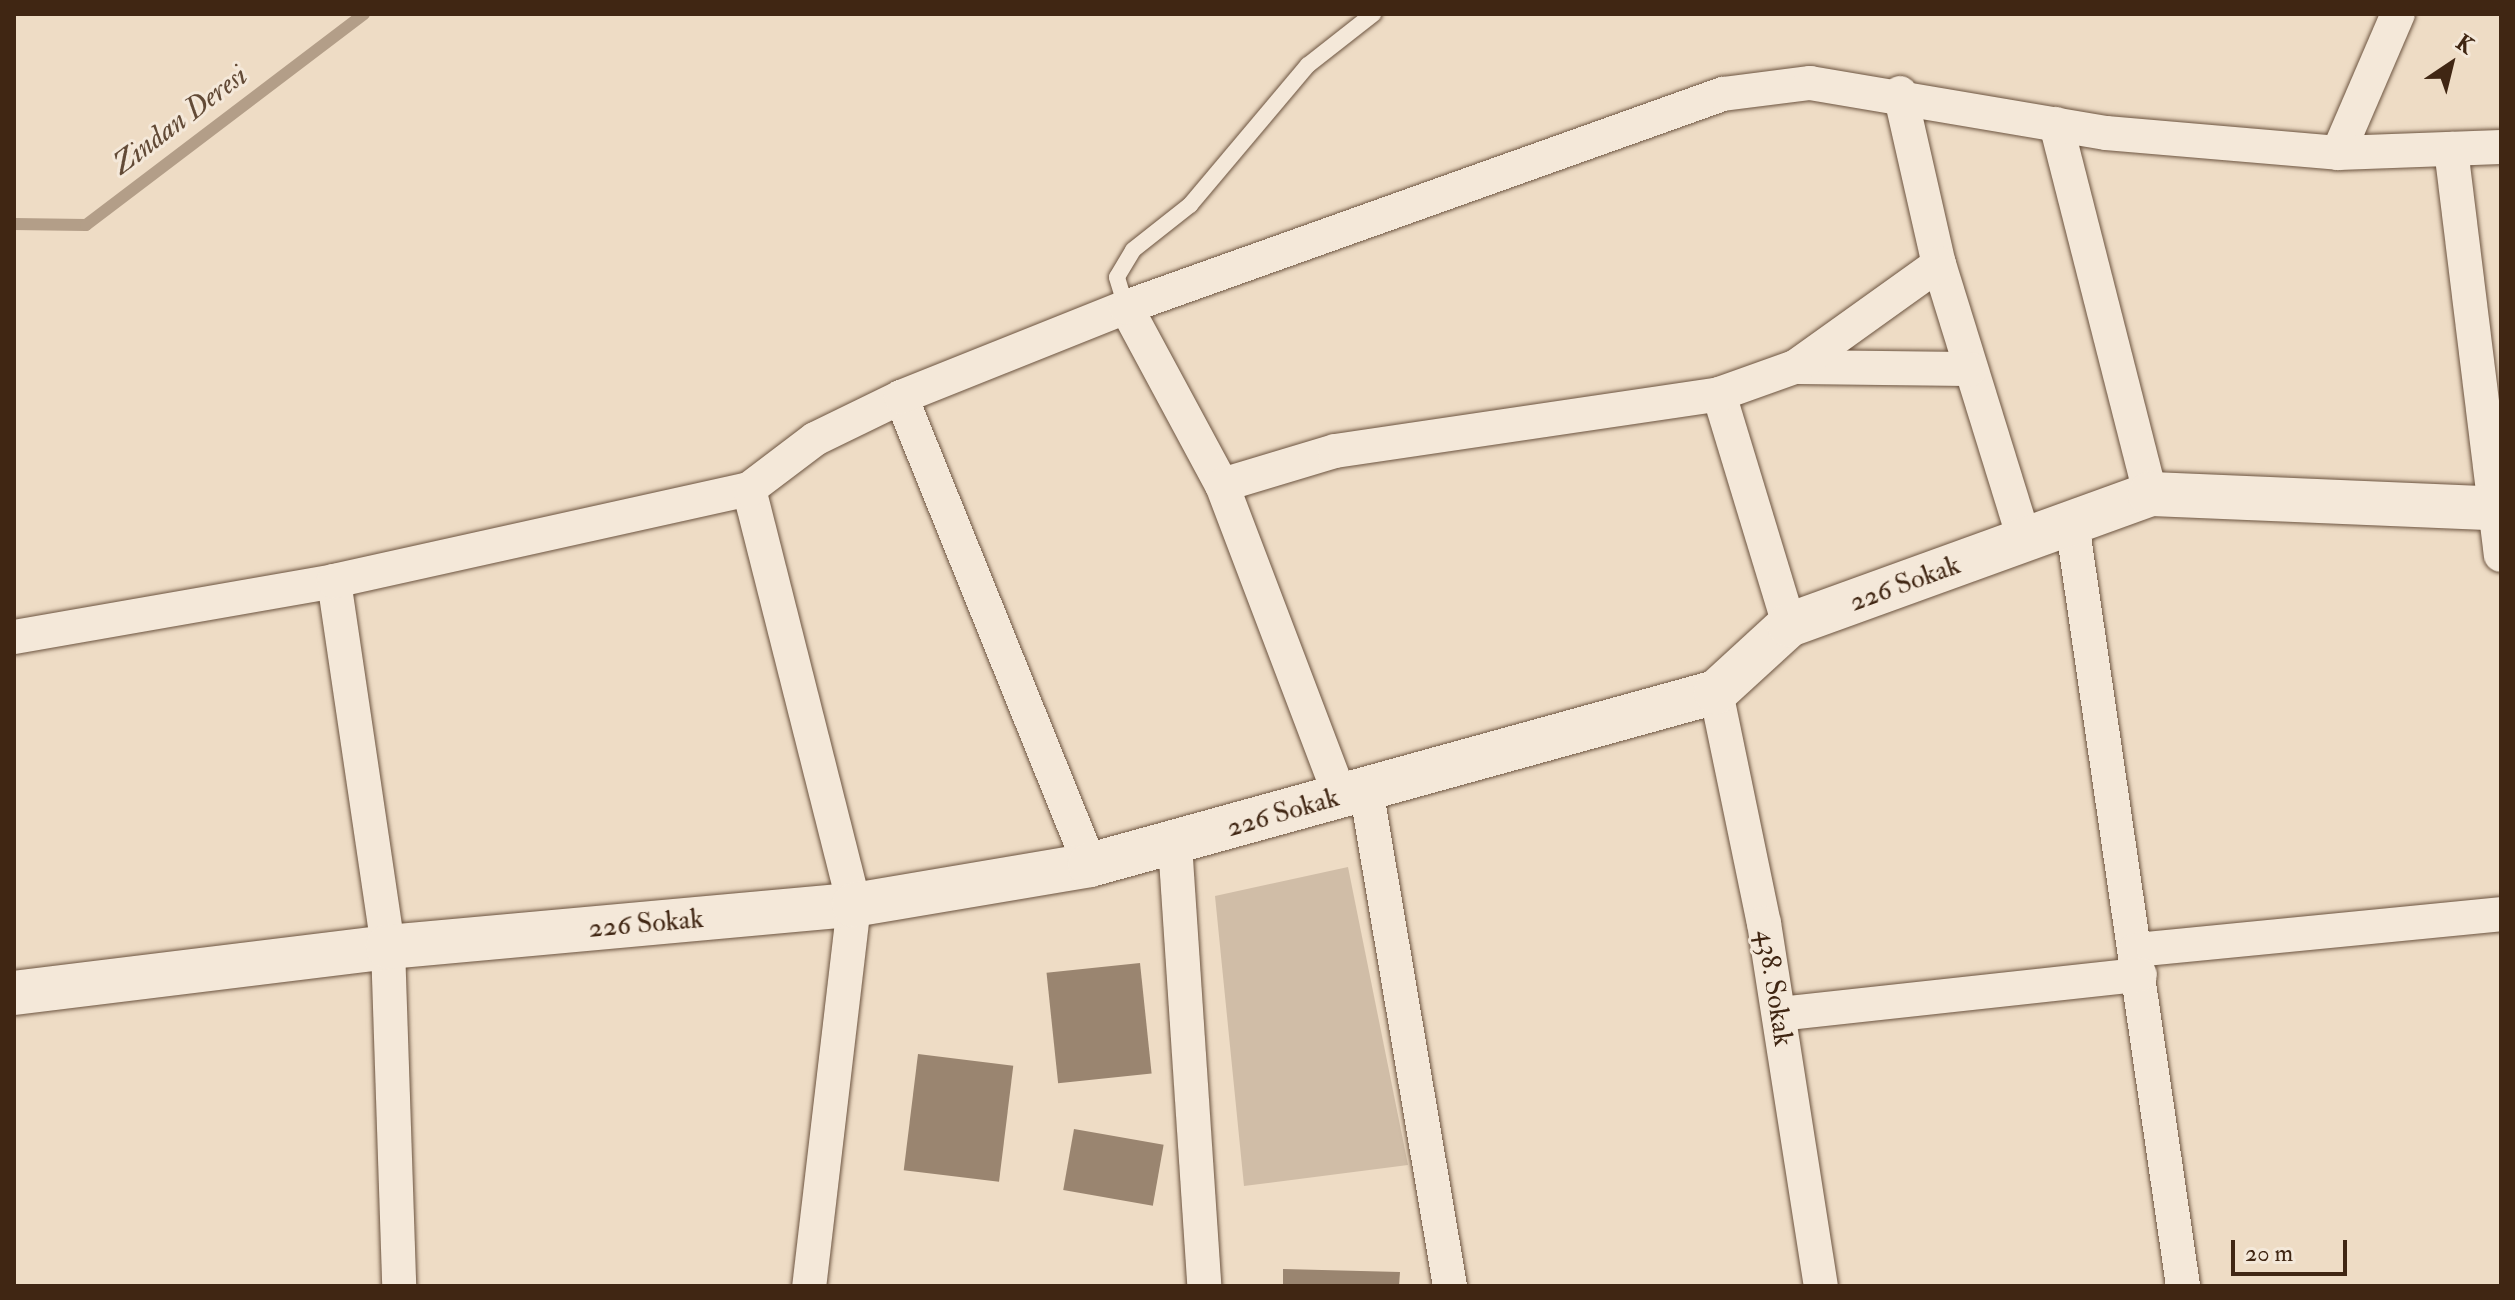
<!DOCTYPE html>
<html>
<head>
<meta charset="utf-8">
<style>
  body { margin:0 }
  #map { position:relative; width:2515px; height:1300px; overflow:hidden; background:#eedcc5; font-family:"IM FELL Double Pica",serif }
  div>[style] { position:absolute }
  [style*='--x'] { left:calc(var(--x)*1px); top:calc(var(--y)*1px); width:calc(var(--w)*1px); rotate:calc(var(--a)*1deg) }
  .green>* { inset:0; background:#d0bda7 }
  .stream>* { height:12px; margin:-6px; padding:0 6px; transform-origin:6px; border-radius:6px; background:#b39e88 }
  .building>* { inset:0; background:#9a8570; transform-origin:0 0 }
  .roads { filter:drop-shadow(0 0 2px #6c5440) drop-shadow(0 0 2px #6c5440) }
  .lane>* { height:16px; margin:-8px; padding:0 8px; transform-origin:8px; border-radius:8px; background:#f4e8d9 }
  .street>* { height:34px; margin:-17px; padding:0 17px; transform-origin:17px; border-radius:17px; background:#f4e8d9 }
  .secondary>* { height:44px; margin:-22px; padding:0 22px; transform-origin:22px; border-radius:22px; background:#f4e8d9 }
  span { translate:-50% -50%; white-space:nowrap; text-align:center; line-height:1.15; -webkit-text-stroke:6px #f4e8d9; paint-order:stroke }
  .street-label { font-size:28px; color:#402613 }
  .water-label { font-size:30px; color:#624a36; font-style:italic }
  .frame { position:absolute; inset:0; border:16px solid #402613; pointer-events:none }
  .north { position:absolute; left:2411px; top:24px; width:80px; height:80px; -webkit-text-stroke:6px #f4e8d9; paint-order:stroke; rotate:35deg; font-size:22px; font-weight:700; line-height:32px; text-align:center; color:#402613 }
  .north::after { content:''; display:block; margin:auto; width:28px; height:36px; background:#402613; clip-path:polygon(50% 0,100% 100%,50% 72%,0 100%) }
  .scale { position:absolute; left:2231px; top:1240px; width:116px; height:36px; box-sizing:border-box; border:4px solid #402613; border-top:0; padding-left:10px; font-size:24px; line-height:28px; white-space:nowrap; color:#402613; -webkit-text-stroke:6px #f4e8d9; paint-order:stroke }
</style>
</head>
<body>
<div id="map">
  <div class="green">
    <i style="clip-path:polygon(1348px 867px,1408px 1165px,1244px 1186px,1215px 896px)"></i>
  </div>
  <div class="stream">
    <i style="--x:14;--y:224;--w:72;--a:0.8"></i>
    <i style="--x:86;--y:225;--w:349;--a:-37.2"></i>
  </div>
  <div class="building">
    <i style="left:1140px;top:963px;width:111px;height:94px;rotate:84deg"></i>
    <i style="left:918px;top:1054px;width:96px;height:117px;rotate:7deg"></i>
    <i style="left:1074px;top:1129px;width:91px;height:62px;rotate:10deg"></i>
    <i style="clip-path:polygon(1283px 1269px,1400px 1272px,1399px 1286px,1283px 1286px)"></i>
  </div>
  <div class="roads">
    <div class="lane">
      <i style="--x:1126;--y:307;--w:31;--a:-107"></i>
      <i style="--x:1117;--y:277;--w:31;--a:-59"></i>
      <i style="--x:1133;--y:250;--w:73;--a:-38.3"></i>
      <i style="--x:1190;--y:205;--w:183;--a:-49.9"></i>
      <i style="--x:1308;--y:65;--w:83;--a:-38.1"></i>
    </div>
    <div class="street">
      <i style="--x:1900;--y:93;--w:175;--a:77.2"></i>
      <i style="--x:1939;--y:264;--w:290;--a:72.8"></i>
      <i style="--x:2056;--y:124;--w:382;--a:75.7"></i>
      <i style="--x:2451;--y:149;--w:409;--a:83"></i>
      <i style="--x:2338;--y:153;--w:151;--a:-66.7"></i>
      <i style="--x:1126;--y:307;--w:202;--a:61.7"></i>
      <i style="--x:1222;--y:485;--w:333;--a:69.2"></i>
      <i style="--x:1795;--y:367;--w:175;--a:0.7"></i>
      <i style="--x:1719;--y:394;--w:241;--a:73.1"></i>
      <i style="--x:901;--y:397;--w:505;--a:68.01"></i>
      <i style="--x:1222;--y:485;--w:118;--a:-16.7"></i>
      <i style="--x:1335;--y:451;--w:388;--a:-8.4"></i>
      <i style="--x:1719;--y:394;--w:81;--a:-19.6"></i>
      <i style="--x:1795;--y:367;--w:177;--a:-35.6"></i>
      <i style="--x:749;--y:489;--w:429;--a:75.8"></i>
      <i style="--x:854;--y:905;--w:384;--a:96.7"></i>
      <i style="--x:2072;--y:523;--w:771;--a:81.72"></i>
      <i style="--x:334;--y:581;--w:370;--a:81.6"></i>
      <i style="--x:388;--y:947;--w:339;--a:88.1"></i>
      <i style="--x:14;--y:637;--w:325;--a:-9.9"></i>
      <i style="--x:334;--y:581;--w:425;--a:-12.5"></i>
      <i style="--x:749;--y:489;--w:83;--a:-37.1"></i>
      <i style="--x:815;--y:439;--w:96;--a:-26"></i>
      <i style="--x:901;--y:397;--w:242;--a:-21.8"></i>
      <i style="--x:1126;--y:307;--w:634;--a:-19.64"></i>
      <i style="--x:1723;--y:94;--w:88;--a:-7.2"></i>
      <i style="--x:1810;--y:83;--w:300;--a:9.6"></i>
      <i style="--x:2106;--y:133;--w:233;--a:4.9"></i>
      <i style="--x:2338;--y:153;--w:163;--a:-2.1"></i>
      <i style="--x:1716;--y:692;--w:236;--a:78.3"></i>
      <i style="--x:1764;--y:923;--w:367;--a:81.1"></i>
      <i style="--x:1366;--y:789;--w:504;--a:80.41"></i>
      <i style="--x:1175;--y:844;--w:443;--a:86.2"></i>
      <i style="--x:2136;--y:950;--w:367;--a:-5.6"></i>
      <i style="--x:1779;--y:1014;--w:363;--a:-6.2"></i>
    </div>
    <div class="secondary">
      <i style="--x:14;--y:993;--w:377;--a:-7"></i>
      <i style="--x:388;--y:947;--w:468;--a:-5.2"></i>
      <i style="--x:854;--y:905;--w:239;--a:-9.6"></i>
      <i style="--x:1090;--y:865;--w:649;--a:-15.45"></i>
      <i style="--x:1716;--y:692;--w:99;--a:-42.5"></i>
      <i style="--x:1789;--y:625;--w:384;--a:-19.9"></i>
      <i style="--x:2150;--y:494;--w:351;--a:2.4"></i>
    </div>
  </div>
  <div class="street-label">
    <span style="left:1905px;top:584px;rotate:-20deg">226 Sokak</span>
    <span style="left:1283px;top:813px;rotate:-16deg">226 Sokak</span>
    <span style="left:646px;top:924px;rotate:-5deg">226 Sokak</span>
    <span style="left:1774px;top:988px;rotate:81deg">438. Sokak</span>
  </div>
  <div class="water-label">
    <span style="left:180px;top:120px;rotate:-37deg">Zindan Deresi</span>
  </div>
  <div class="frame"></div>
  <div class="north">K</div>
  <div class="scale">20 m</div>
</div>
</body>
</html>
